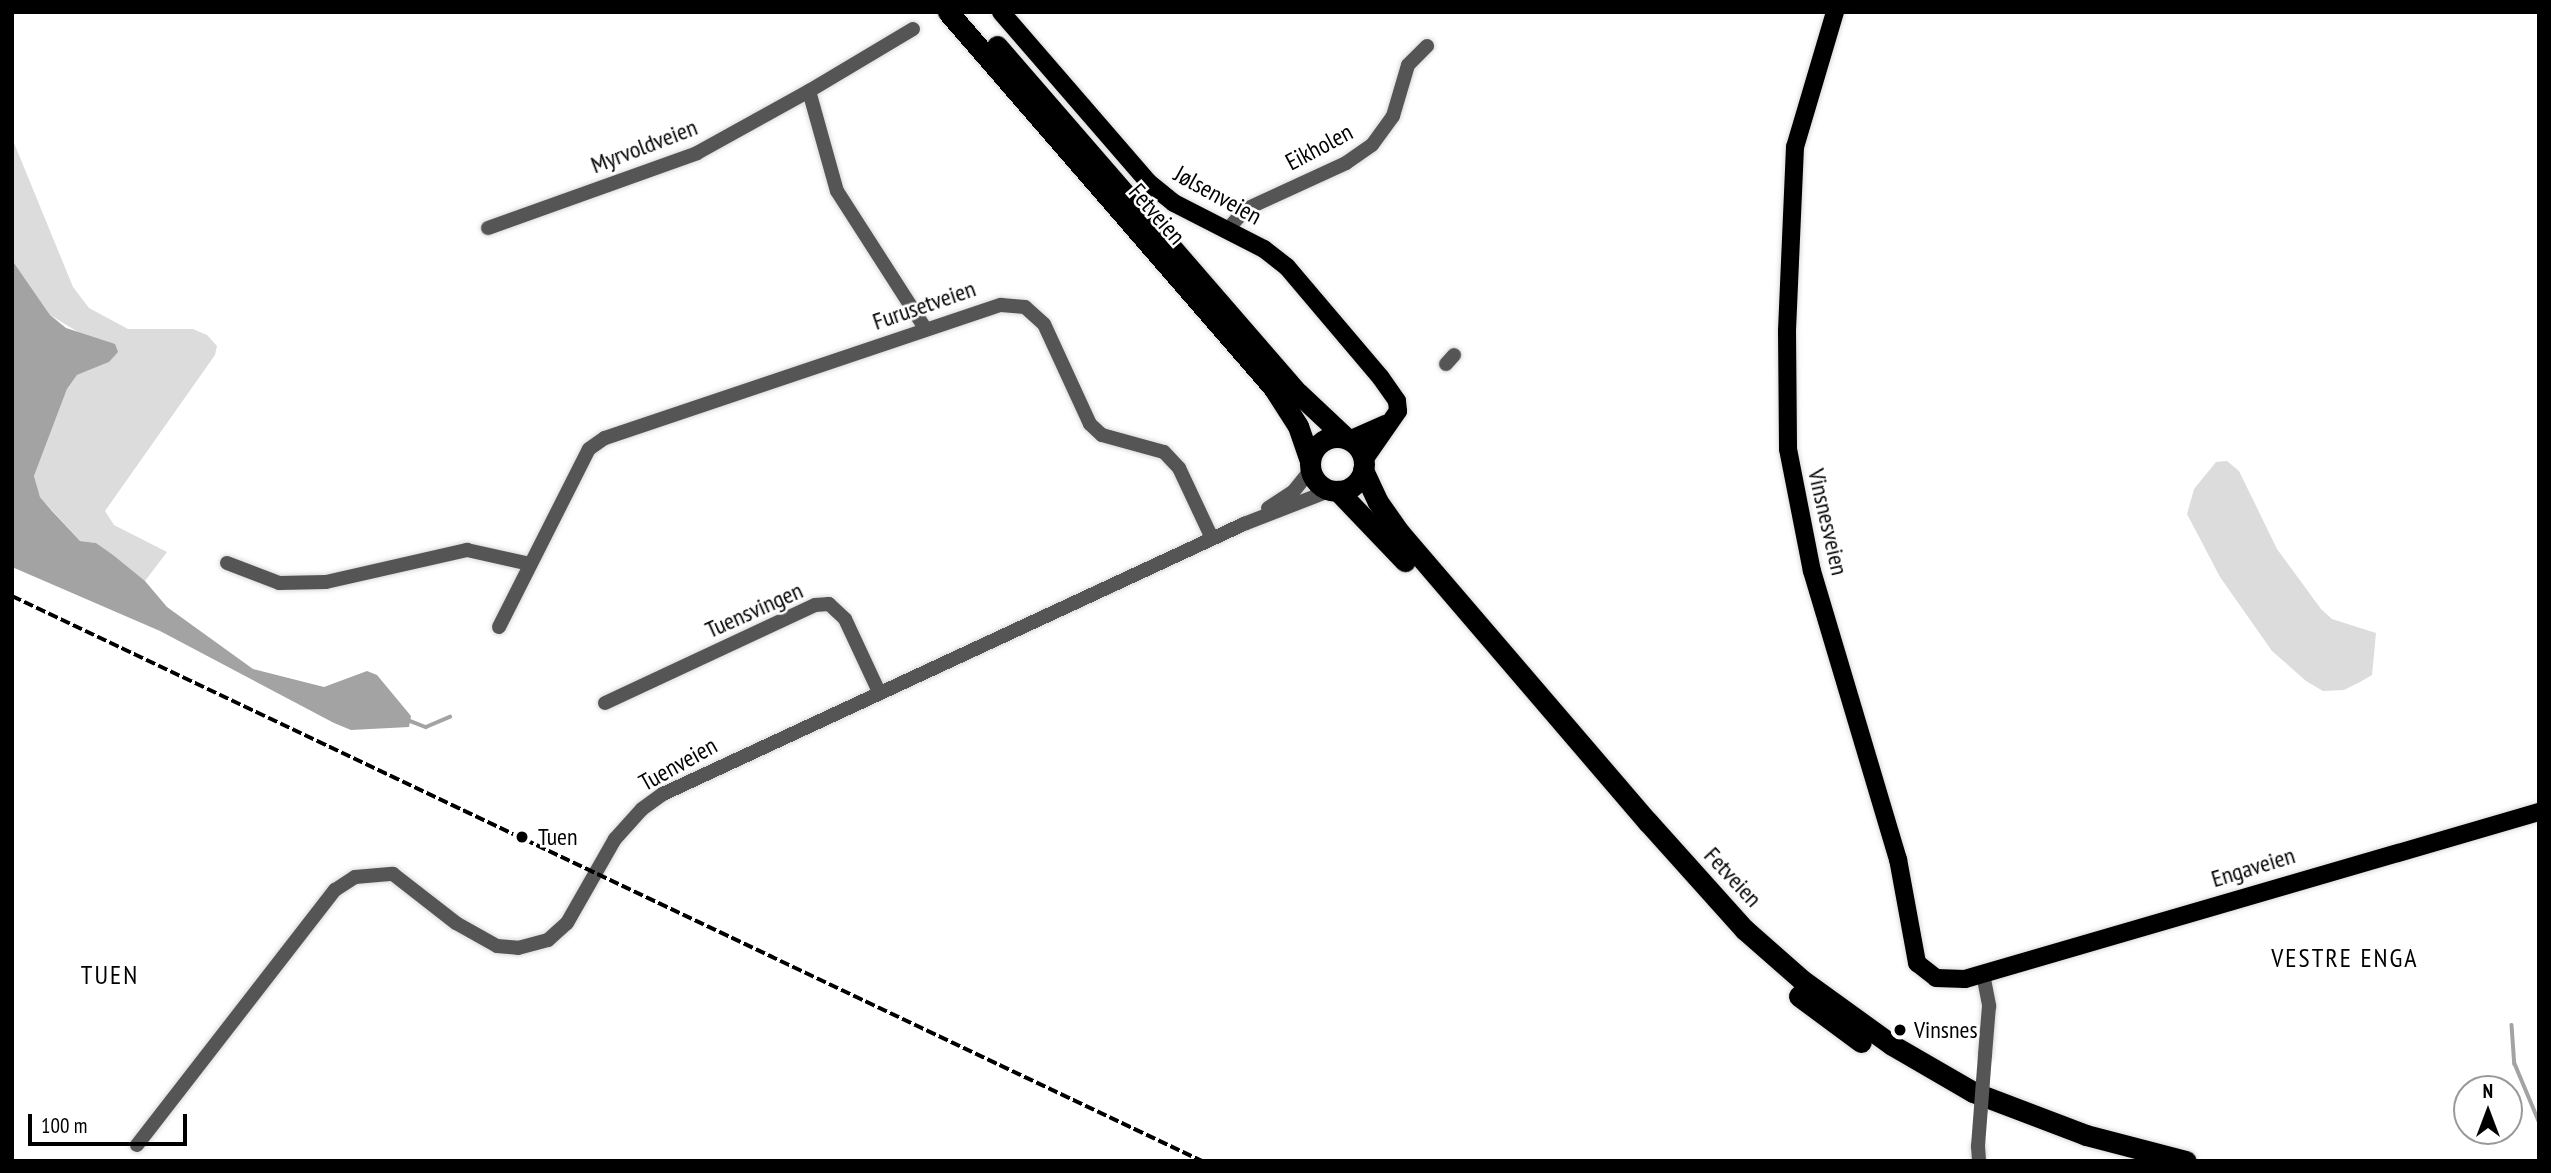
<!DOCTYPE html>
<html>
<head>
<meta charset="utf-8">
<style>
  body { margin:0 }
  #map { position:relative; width:2551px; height:1173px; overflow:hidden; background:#fff; font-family:"PT Sans Narrow",sans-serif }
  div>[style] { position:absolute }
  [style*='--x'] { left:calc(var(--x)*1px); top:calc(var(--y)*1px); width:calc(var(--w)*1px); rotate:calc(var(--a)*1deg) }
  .green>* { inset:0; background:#dcdcdc }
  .water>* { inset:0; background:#a3a3a3 }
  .stream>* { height:3.5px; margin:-1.75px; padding:0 1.75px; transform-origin:1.75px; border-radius:1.75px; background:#a3a3a3 }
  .roads { filter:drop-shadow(0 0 2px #dbdbdb) drop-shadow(0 0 2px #dbdbdb) }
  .minor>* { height:14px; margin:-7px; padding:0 7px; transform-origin:7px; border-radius:7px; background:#555 }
  .major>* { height:18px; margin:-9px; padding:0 9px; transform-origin:9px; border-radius:9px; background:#000 }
  .highway>* { height:21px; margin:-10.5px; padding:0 10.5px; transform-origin:10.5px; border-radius:10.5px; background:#000 }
  .highway>.ring { margin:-10.5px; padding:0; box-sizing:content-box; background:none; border:21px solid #000; border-radius:50% }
  .rail>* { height:3.5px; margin-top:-1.75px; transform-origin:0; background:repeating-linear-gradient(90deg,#000 0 10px,transparent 0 13.5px) }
  .minor-bridge>* { height:14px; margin:-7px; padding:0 7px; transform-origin:7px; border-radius:7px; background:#555 }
  .dots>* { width:19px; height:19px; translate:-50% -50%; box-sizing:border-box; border:4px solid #fff; border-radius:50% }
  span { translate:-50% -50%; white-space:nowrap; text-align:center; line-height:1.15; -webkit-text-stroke:5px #fff; paint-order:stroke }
  .street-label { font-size:24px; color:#000 }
  .poi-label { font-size:24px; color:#000 }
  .left { translate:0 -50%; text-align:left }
  .neighbourhood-label { font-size:26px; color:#000; letter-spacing:2px }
  .frame { position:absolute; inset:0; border:14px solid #000; pointer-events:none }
  .north { position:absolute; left:2453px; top:1075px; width:70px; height:70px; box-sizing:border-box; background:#fff; border:2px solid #999; border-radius:50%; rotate:0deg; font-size:19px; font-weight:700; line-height:28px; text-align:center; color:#000 }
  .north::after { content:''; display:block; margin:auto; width:24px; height:32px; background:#000; clip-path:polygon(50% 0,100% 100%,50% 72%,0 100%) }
  .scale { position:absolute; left:28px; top:1114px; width:159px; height:32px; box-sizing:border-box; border:4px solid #000; border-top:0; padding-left:9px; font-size:21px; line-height:24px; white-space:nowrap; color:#000; -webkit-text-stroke:5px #fff; paint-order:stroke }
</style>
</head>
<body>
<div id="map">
  <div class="green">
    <i style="clip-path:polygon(12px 138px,73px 287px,89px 308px,128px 329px,193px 329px,207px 335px,217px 346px,215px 355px,105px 511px,114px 525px,167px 552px,145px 581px,96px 543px,80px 541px,40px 497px,34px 476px,67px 389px,77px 375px,109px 362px,83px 335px,50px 315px,12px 260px)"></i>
    <i style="clip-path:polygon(2227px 461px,2239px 471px,2277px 549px,2321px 609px,2332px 619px,2376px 633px,2372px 675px,2360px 682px,2344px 690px,2323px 691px,2306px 681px,2272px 651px,2220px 577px,2187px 514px,2194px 489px,2216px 462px)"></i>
  </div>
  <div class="water">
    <i style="clip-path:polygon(12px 260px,50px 315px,66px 328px,115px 344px,118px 352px,109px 362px,77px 375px,67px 389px,34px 476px,40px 497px,52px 511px,80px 541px,96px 543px,113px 555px,145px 581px,167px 607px,253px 669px,324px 687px,367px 671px,377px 675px,411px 716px,409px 727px,351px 730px,334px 723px,160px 631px,12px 567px)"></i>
  </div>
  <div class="stream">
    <i style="--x:410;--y:721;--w:17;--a:21"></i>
    <i style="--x:426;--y:727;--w:26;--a:-23"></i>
    <i style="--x:2512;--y:1025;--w:39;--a:86"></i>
    <i style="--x:2515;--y:1064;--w:62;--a:67.2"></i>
  </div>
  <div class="roads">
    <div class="minor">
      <i style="--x:913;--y:29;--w:121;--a:149.2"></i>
      <i style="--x:809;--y:91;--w:104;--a:74.4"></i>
      <i style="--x:837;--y:191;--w:163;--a:57.3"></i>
      <i style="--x:488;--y:228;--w:222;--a:-19.7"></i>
      <i style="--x:697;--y:153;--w:128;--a:-29"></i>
      <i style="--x:1227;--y:230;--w:28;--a:-48"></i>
      <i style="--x:1246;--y:209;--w:110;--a:-24.7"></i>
      <i style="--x:1346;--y:163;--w:32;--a:-35"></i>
      <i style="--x:1372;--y:145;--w:36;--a:-54"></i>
      <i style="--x:1393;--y:116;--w:53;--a:-73.6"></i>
      <i style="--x:1408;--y:65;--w:27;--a:-45"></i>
      <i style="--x:1446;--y:364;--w:12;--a:-48"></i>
      <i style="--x:1268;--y:508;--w:30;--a:-33"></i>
      <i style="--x:1293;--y:492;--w:28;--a:-51"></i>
      <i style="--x:227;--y:563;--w:56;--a:21"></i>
      <i style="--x:279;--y:583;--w:47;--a:-1.2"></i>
      <i style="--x:326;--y:582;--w:145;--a:-12.8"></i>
      <i style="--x:467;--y:550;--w:65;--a:12.5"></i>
      <i style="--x:499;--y:627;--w:199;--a:-63.2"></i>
      <i style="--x:589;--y:449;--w:19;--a:-35"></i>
      <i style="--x:605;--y:438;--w:418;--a:-18.6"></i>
      <i style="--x:1001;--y:305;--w:24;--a:5"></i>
      <i style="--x:1025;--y:307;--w:25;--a:42"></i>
      <i style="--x:1044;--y:324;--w:110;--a:65.3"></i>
      <i style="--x:1090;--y:424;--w:16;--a:43"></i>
      <i style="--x:1102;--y:435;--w:64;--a:15.3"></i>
      <i style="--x:1164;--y:452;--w:22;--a:47"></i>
      <i style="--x:1179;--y:468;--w:77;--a:64.8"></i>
      <i style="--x:605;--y:703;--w:232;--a:-25"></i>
      <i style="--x:815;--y:605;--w:14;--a:-4"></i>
      <i style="--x:829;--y:604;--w:22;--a:43"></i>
      <i style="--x:845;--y:619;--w:81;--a:65"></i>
      <i style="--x:1983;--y:974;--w:33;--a:79"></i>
      <i style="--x:1989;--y:1006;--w:49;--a:94.7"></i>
      <i style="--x:137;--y:1145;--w:323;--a:-52.2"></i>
      <i style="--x:335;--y:890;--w:24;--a:-33"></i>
      <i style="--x:355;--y:877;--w:38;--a:-5"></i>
      <i style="--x:393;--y:874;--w:80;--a:37.9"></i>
      <i style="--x:456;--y:923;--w:47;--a:29.3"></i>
      <i style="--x:497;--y:946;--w:21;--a:5"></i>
      <i style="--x:518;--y:948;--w:31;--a:-15"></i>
      <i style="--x:548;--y:940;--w:25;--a:-42"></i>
      <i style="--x:567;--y:923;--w:97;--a:-60.3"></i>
      <i style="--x:615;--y:839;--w:40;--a:-48"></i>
      <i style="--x:642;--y:809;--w:26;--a:-36"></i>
      <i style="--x:663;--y:794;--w:641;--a:-24.93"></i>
      <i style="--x:1244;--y:524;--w:93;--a:-21.3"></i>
      <i style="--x:1978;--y:1146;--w:15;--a:86"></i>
    </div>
    <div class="major">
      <i style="--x:1001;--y:12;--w:225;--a:49.1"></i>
      <i style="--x:1148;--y:182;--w:33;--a:39"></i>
      <i style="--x:1174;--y:203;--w:101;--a:27.1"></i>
      <i style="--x:1264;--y:249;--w:29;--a:38"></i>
      <i style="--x:1287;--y:267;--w:145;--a:49.7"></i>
      <i style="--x:1381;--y:378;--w:28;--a:55"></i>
      <i style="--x:1397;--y:401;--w:10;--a:84"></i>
      <i style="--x:1398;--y:411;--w:60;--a:124.8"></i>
      <i style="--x:1835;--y:12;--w:141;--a:106.5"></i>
      <i style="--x:1795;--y:147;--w:184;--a:92.5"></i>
      <i style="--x:1787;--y:331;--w:118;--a:89.5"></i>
      <i style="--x:1788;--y:449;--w:124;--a:78.9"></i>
      <i style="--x:1812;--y:571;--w:301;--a:73.4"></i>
      <i style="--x:1898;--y:859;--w:106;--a:79.6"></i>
      <i style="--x:1917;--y:963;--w:24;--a:38"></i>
      <i style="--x:1936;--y:978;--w:29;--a:2"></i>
      <i style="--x:1965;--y:979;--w:598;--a:-16.22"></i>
      <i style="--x:1349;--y:440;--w:39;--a:-24"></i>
    </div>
    <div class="highway">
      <i style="--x:948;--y:12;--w:496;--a:49.1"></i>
      <i style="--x:1273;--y:387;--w:46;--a:57.3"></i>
      <i style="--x:1298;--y:426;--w:36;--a:71"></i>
      <i style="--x:997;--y:46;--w:459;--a:49.1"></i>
      <i style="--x:1298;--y:393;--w:66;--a:43.2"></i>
      <i class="ring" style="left:1310px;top:437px;width:33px;height:33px"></i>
      <i style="--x:1363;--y:470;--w:35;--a:65"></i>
      <i style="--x:1378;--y:502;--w:38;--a:55"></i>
      <i style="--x:1400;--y:533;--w:381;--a:49.4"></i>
      <i style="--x:1648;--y:822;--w:144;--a:48.1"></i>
      <i style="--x:1744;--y:929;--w:77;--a:41.3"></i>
      <i style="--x:1802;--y:980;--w:111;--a:35.8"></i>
      <i style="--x:1892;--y:1045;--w:94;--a:30.1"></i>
      <i style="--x:1973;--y:1092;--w:121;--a:20.8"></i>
      <i style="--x:2086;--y:1135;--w:103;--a:14.6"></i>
      <i style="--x:1338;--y:491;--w:97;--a:46.3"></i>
      <i style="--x:1799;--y:996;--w:77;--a:36.6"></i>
    </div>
  </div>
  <div class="rail">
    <i style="--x:12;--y:596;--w:1317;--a:25.4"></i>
  </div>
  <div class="minor-bridge">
    <i style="--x:1978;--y:1146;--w:91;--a:-85.6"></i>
  </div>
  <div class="dots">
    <i style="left:522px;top:837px;background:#000"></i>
    <i style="left:1900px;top:1030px;background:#000"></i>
  </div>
  <div class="street-label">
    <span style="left:644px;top:146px;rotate:-21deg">Myrvoldveien</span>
    <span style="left:1319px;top:147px;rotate:-28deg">Eikholen</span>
    <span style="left:1218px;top:195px;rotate:29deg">Jølsenveien</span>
    <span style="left:1157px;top:214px;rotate:49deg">Fetveien</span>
    <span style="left:924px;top:305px;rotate:-19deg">Furusetveien</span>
    <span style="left:1828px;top:522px;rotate:77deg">Vinsnesveien</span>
    <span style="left:754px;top:610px;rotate:-24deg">Tuensvingen</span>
    <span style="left:678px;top:764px;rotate:-29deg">Tuenveien</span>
    <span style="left:2253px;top:867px;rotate:-17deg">Engaveien</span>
    <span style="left:1733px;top:877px;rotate:47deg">Fetveien</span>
  </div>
  <div class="poi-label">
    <span class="left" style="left:538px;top:837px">Tuen</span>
    <span class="left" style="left:1914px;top:1030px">Vinsnes</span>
  </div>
  <div class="neighbourhood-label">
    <span style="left:2345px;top:958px">VESTRE ENGA</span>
    <span style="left:110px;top:975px">TUEN</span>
  </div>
  <div class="frame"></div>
  <div class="north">N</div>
  <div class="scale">100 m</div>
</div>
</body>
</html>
